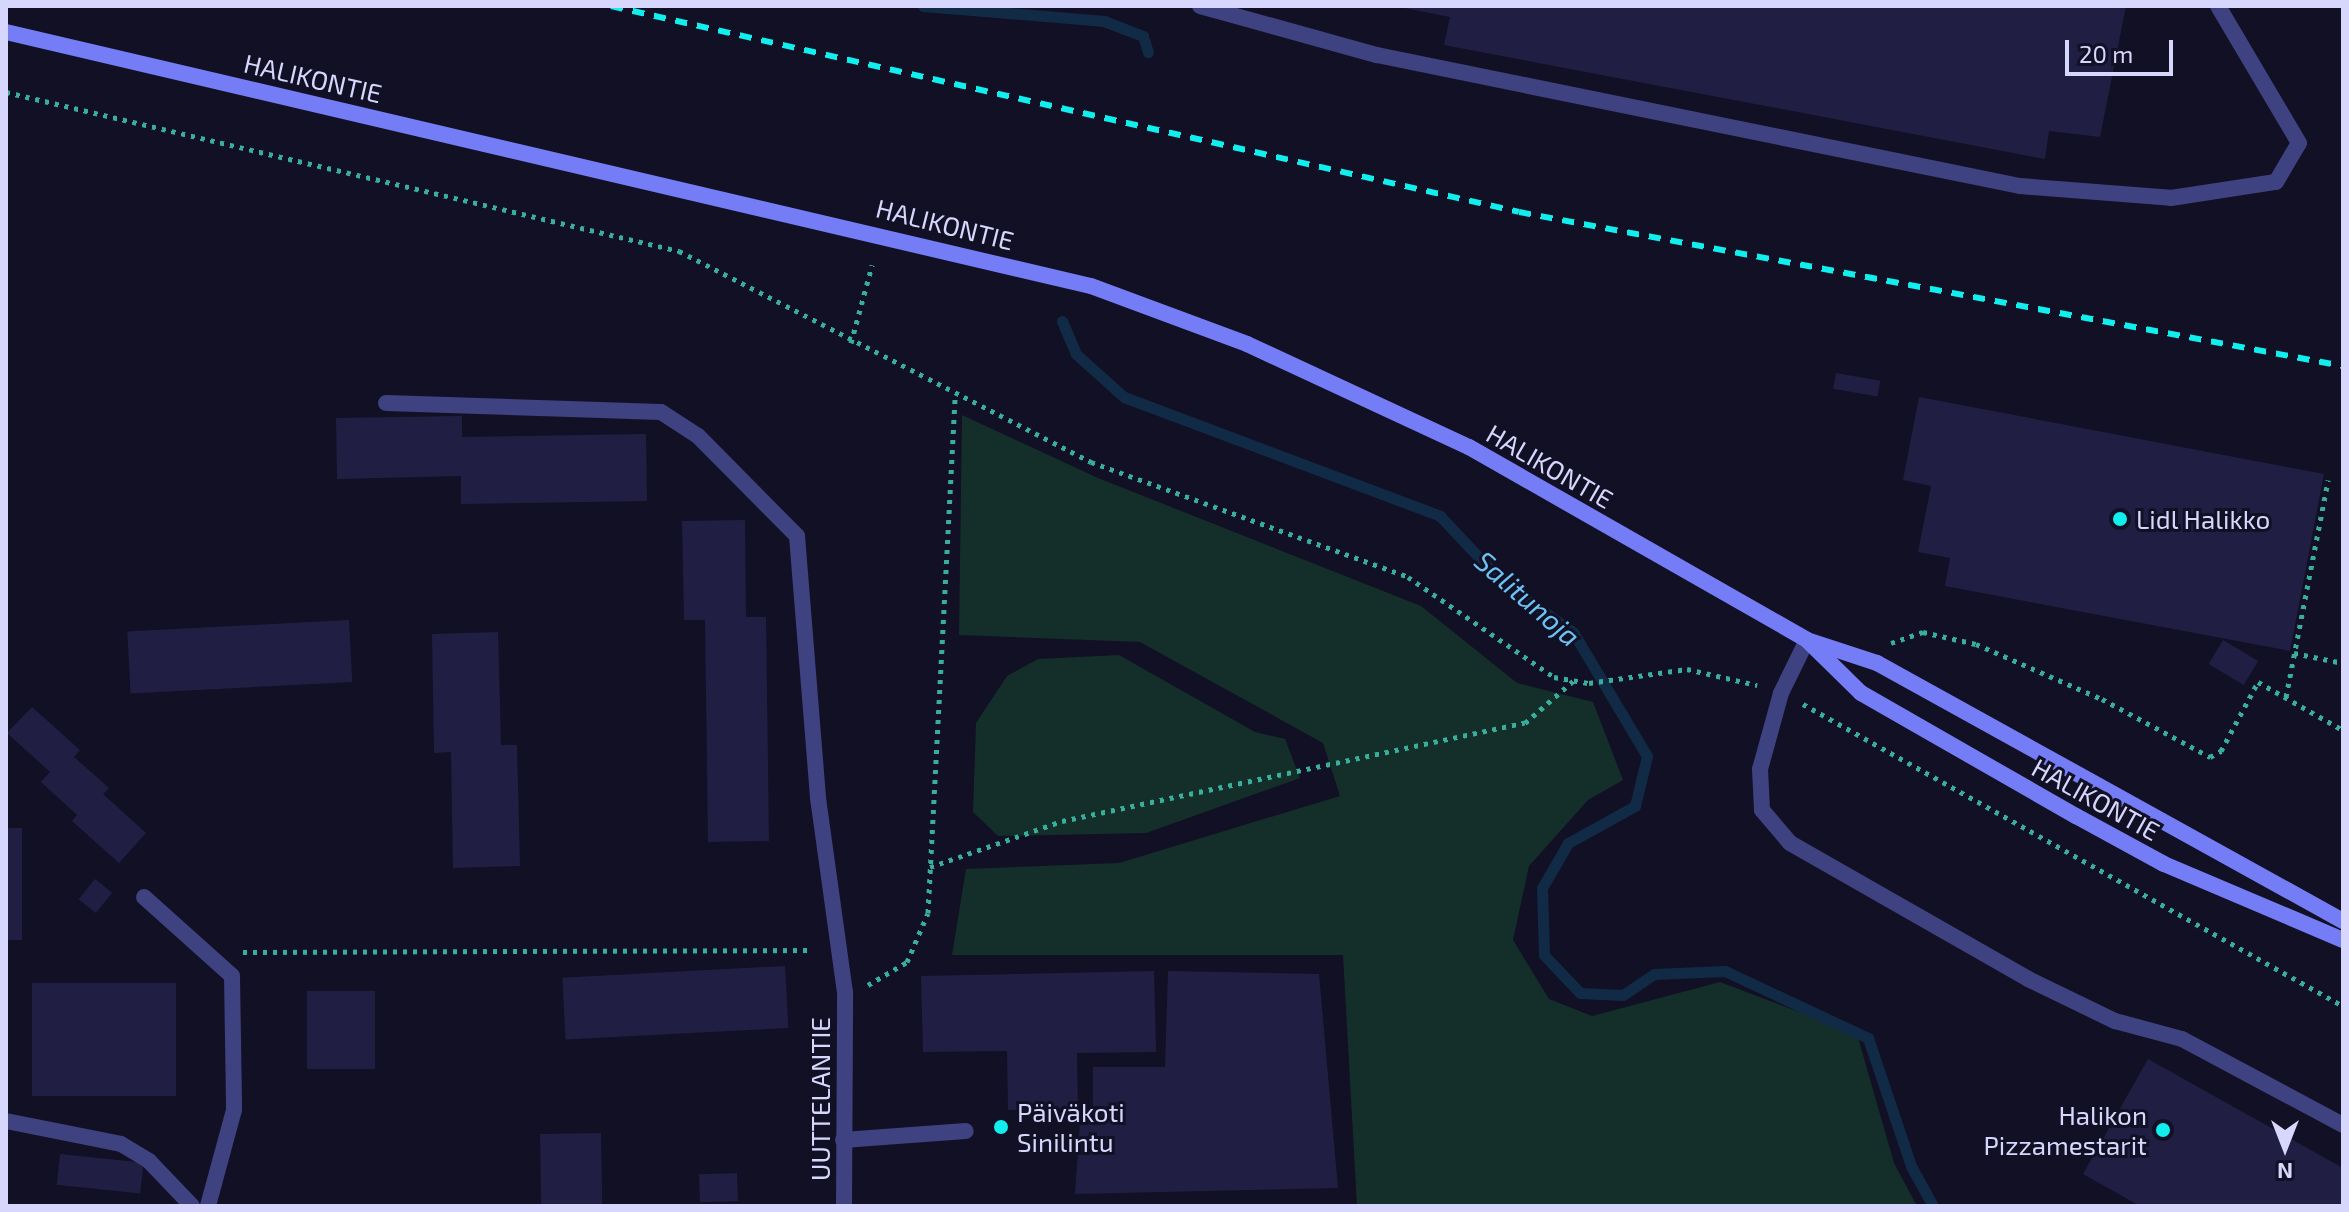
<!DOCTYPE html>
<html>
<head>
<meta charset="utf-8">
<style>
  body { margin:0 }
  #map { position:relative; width:2349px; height:1212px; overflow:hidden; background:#121024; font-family:"Exo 2",sans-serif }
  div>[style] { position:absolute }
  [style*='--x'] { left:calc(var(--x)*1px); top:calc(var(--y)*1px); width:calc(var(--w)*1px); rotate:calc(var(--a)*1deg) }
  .green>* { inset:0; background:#142e2a }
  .stream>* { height:11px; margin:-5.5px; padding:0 5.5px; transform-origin:5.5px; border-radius:5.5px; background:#112b47 }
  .building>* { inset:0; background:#211e44; transform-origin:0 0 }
  .path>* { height:5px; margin-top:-2.5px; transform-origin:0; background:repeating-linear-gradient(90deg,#37af9c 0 4px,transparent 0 10px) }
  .service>* { height:16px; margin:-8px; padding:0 8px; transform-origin:8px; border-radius:8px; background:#3e4280 }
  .minor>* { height:16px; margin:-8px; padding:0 8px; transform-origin:8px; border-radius:8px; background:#3e4280 }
  .secondary>* { height:16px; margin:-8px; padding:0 8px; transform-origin:8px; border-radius:8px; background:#747df6 }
  .rail>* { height:6px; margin-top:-3px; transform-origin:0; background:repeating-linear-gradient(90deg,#10eeee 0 12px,transparent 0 22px) }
  .dots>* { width:22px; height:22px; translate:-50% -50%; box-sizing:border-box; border:4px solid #121024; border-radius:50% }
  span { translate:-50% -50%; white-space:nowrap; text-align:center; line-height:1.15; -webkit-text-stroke:6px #121024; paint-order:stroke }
  .street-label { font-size:26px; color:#d7d6fc }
  .poi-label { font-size:26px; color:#d7d6fc }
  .left { translate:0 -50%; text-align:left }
  .right { translate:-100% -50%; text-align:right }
  .water-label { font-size:28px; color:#6bc3f5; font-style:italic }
  .frame { position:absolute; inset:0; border:8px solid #d7d6fc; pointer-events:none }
  .north { position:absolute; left:2245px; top:1108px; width:80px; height:80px; -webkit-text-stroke:6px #121024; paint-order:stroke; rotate:180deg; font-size:22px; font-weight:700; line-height:32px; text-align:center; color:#d7d6fc }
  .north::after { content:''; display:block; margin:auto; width:28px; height:36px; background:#d7d6fc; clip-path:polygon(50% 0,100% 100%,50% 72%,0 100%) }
  .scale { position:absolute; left:2065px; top:40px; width:108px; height:36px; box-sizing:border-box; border:4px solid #d7d6fc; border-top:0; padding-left:10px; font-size:24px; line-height:28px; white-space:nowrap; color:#d7d6fc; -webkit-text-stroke:6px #121024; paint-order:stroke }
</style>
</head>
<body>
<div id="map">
  <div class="green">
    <i style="clip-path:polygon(962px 415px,1098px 478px,1421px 606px,1517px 683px,1593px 702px,1623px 780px,1588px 800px,1529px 866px,1513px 940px,1549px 999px,1592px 1016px,1720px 982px,1857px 1034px,1894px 1163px,1917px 1206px,1357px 1206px,1343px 955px,952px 955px,966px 869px,1119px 863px,1340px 796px,1323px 743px,1140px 642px,959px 635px)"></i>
    <i style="clip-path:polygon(1119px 655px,1255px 732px,1285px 739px,1300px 778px,1146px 833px,998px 836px,973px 812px,976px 723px,1007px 676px,1038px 659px)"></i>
  </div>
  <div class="stream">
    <i style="--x:923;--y:6;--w:182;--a:4.7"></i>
    <i style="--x:1104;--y:21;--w:42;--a:21"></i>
    <i style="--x:1143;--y:36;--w:17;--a:73"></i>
    <i style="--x:1062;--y:321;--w:36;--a:67"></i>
    <i style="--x:1076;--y:354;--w:64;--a:41.9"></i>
    <i style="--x:1124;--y:397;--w:338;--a:20.6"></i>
    <i style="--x:1440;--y:516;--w:91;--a:46.8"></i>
    <i style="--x:1502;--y:582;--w:87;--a:35.2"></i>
    <i style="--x:1573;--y:632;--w:144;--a:59.2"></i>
    <i style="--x:1647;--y:756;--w:51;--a:103.5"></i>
    <i style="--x:1635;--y:806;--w:77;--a:151.1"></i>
    <i style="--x:1568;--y:843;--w:52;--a:120"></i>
    <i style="--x:1542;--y:888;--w:67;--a:88.3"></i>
    <i style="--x:1544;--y:955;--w:52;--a:46.5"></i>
    <i style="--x:1580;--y:993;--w:43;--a:2.7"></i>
    <i style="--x:1623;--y:995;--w:37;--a:-34"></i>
    <i style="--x:1654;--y:974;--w:71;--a:-2.4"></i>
    <i style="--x:1725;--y:971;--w:158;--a:25.1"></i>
    <i style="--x:1868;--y:1038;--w:135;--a:71.4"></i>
    <i style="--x:1911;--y:1166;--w:46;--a:61.2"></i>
  </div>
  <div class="building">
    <i style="clip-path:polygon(1395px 6px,2126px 6px,2100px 137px,2049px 131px,2045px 159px,1444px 45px,1450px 17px)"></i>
    <i style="left:1836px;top:373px;width:45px;height:16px;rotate:10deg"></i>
    <i style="clip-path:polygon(1919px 397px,2324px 474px,2290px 651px,1945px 586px,1950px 558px,1918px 552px,1931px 486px,1903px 480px)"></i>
    <i style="clip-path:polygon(462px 416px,462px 437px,646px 434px,647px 501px,461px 504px,461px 476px,337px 479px,336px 418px)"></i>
    <i style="clip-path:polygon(745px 520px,746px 617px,766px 617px,769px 841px,708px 842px,705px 620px,684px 620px,682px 521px)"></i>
    <i style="left:349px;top:620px;width:62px;height:222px;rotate:87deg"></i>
    <i style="clip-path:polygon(498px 632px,501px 745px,517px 745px,520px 866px,453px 868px,451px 752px,434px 753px,432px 634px)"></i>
    <i style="left:2223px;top:640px;width:41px;height:28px;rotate:31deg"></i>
    <i style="clip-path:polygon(32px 707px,80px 750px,74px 757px,109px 788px,103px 794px,146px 833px,119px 863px,72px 821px,77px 815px,41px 782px,50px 772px,7px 733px)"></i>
    <i style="left:6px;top:828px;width:16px;height:112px"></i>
    <i style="left:95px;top:879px;width:22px;height:26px;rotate:39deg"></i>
    <i style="left:785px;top:966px;width:62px;height:223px;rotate:87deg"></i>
    <i style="clip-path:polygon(1154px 971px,1156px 1052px,1077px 1053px,1078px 1108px,1008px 1110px,1007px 1051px,923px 1052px,921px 976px)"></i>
    <i style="clip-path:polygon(1168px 971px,1319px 974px,1338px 1188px,1075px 1194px,1080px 1122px,1093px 1122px,1093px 1067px,1165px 1067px)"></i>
    <i style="left:32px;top:983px;width:144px;height:113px"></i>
    <i style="left:307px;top:991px;width:68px;height:78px"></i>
    <i style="clip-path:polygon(2148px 1059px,2343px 1168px,2343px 1206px,2140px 1206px,2083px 1174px)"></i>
    <i style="left:601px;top:1133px;width:73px;height:61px;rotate:89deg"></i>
    <i style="left:60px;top:1154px;width:84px;height:31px;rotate:6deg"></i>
    <i style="left:737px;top:1173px;width:28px;height:38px;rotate:88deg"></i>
  </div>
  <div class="path">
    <i style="--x:6;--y:92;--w:692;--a:13.29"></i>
    <i style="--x:679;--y:251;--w:463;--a:27.1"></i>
    <i style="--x:1091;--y:462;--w:337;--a:19.9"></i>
    <i style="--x:1408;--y:577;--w:177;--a:34.4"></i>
    <i style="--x:1554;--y:677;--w:36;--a:10"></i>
    <i style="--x:1589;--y:683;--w:99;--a:-8.1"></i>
    <i style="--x:1687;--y:669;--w:72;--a:12.9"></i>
    <i style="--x:851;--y:343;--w:81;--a:-74.9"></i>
    <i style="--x:1891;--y:643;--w:34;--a:-19"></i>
    <i style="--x:1923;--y:632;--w:54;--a:12.8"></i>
    <i style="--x:1976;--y:644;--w:137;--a:23.6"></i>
    <i style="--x:2102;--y:699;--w:123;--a:28.2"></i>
    <i style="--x:2210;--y:757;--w:13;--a:-29"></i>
    <i style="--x:2221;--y:751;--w:78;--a:-61.8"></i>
    <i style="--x:2258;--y:682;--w:98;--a:29.5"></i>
    <i style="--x:2294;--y:653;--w:50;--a:11.5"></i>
    <i style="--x:2286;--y:697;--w:221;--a:-79"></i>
    <i style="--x:1803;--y:704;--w:619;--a:29.22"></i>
    <i style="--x:930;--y:867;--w:140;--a:-19.2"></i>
    <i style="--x:1062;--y:821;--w:473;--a:-12"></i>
    <i style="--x:1525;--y:723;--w:64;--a:-41.2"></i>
    <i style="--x:243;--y:952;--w:570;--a:-0.2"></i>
    <i style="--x:868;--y:985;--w:45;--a:-30.5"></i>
    <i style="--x:907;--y:962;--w:53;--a:-66.8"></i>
    <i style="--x:928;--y:913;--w:515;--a:-86.99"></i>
  </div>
  <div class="service">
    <i style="--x:1200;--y:6;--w:184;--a:15.5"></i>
    <i style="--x:1377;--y:55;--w:656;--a:11.52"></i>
    <i style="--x:2020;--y:186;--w:151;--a:4.5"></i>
    <i style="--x:2171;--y:198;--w:106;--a:-8.7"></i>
    <i style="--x:2276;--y:182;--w:45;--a:-59.5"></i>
    <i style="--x:2299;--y:143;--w:159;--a:-120.6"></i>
    <i style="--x:386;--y:403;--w:275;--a:1.9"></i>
    <i style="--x:661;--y:412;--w:44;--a:33"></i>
    <i style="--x:698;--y:436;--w:141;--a:45.3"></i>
    <i style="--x:797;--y:536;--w:263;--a:85.4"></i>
    <i style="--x:818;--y:798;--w:196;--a:82.1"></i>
    <i style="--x:1807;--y:640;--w:59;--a:116.1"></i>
    <i style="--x:1781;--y:693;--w:79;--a:105.4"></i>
    <i style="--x:1760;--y:769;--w:41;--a:87.2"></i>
    <i style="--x:1762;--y:810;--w:43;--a:49.7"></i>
    <i style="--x:1790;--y:843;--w:274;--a:29.7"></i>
    <i style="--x:2028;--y:979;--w:97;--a:25.8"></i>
    <i style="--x:2115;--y:1021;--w:69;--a:15"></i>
    <i style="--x:2182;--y:1039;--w:183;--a:28.1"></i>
    <i style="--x:6;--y:1121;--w:117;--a:11.3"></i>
    <i style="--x:121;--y:1144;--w:33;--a:31"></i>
    <i style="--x:149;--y:1161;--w:62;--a:46.3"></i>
    <i style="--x:843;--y:1140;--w:123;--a:-4.2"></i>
  </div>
  <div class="minor">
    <i style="--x:144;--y:897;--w:118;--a:41.9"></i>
    <i style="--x:232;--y:976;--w:134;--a:89.1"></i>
    <i style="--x:234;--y:1110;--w:99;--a:105.2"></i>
    <i style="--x:844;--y:1206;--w:214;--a:-89.7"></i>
  </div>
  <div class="secondary">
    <i style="--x:6;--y:32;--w:1114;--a:13.18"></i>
    <i style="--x:1091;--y:286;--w:166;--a:20.4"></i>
    <i style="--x:1247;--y:344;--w:245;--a:24.9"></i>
    <i style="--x:1469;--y:447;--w:389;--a:29.7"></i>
    <i style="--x:1807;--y:640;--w:74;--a:18.2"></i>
    <i style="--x:1877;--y:663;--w:533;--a:28.97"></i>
    <i style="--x:1808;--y:641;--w:74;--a:44.5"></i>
    <i style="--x:1861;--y:693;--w:248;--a:29.8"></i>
    <i style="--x:2076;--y:816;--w:100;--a:28.6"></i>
    <i style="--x:2164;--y:864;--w:194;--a:23"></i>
  </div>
  <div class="rail">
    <i style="--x:611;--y:6;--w:931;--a:12.78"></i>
    <i style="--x:1519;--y:212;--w:838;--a:10.59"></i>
  </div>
  <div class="dots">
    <i style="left:2120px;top:519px;background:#10eeee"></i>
    <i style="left:1001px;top:1127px;background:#10eeee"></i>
    <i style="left:2163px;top:1130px;background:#10eeee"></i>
  </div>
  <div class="street-label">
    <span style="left:313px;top:78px;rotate:13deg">HALIKONTIE</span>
    <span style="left:945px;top:224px;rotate:14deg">HALIKONTIE</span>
    <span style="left:1550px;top:466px;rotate:30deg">HALIKONTIE</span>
    <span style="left:2096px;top:799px;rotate:29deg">HALIKONTIE</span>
    <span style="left:820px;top:1099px;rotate:-90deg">UUTTELANTIE</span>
  </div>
  <div class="poi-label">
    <span class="left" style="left:2136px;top:519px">Lidl Halikko</span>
    <span class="left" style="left:1017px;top:1127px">Päiväkoti<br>Sinilintu</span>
    <span class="right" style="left:2147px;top:1130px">Halikon<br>Pizzamestarit</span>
  </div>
  <div class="water-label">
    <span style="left:1528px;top:598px;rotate:41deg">Salitunoja</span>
  </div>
  <div class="frame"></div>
  <div class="north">N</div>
  <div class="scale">20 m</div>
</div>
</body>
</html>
